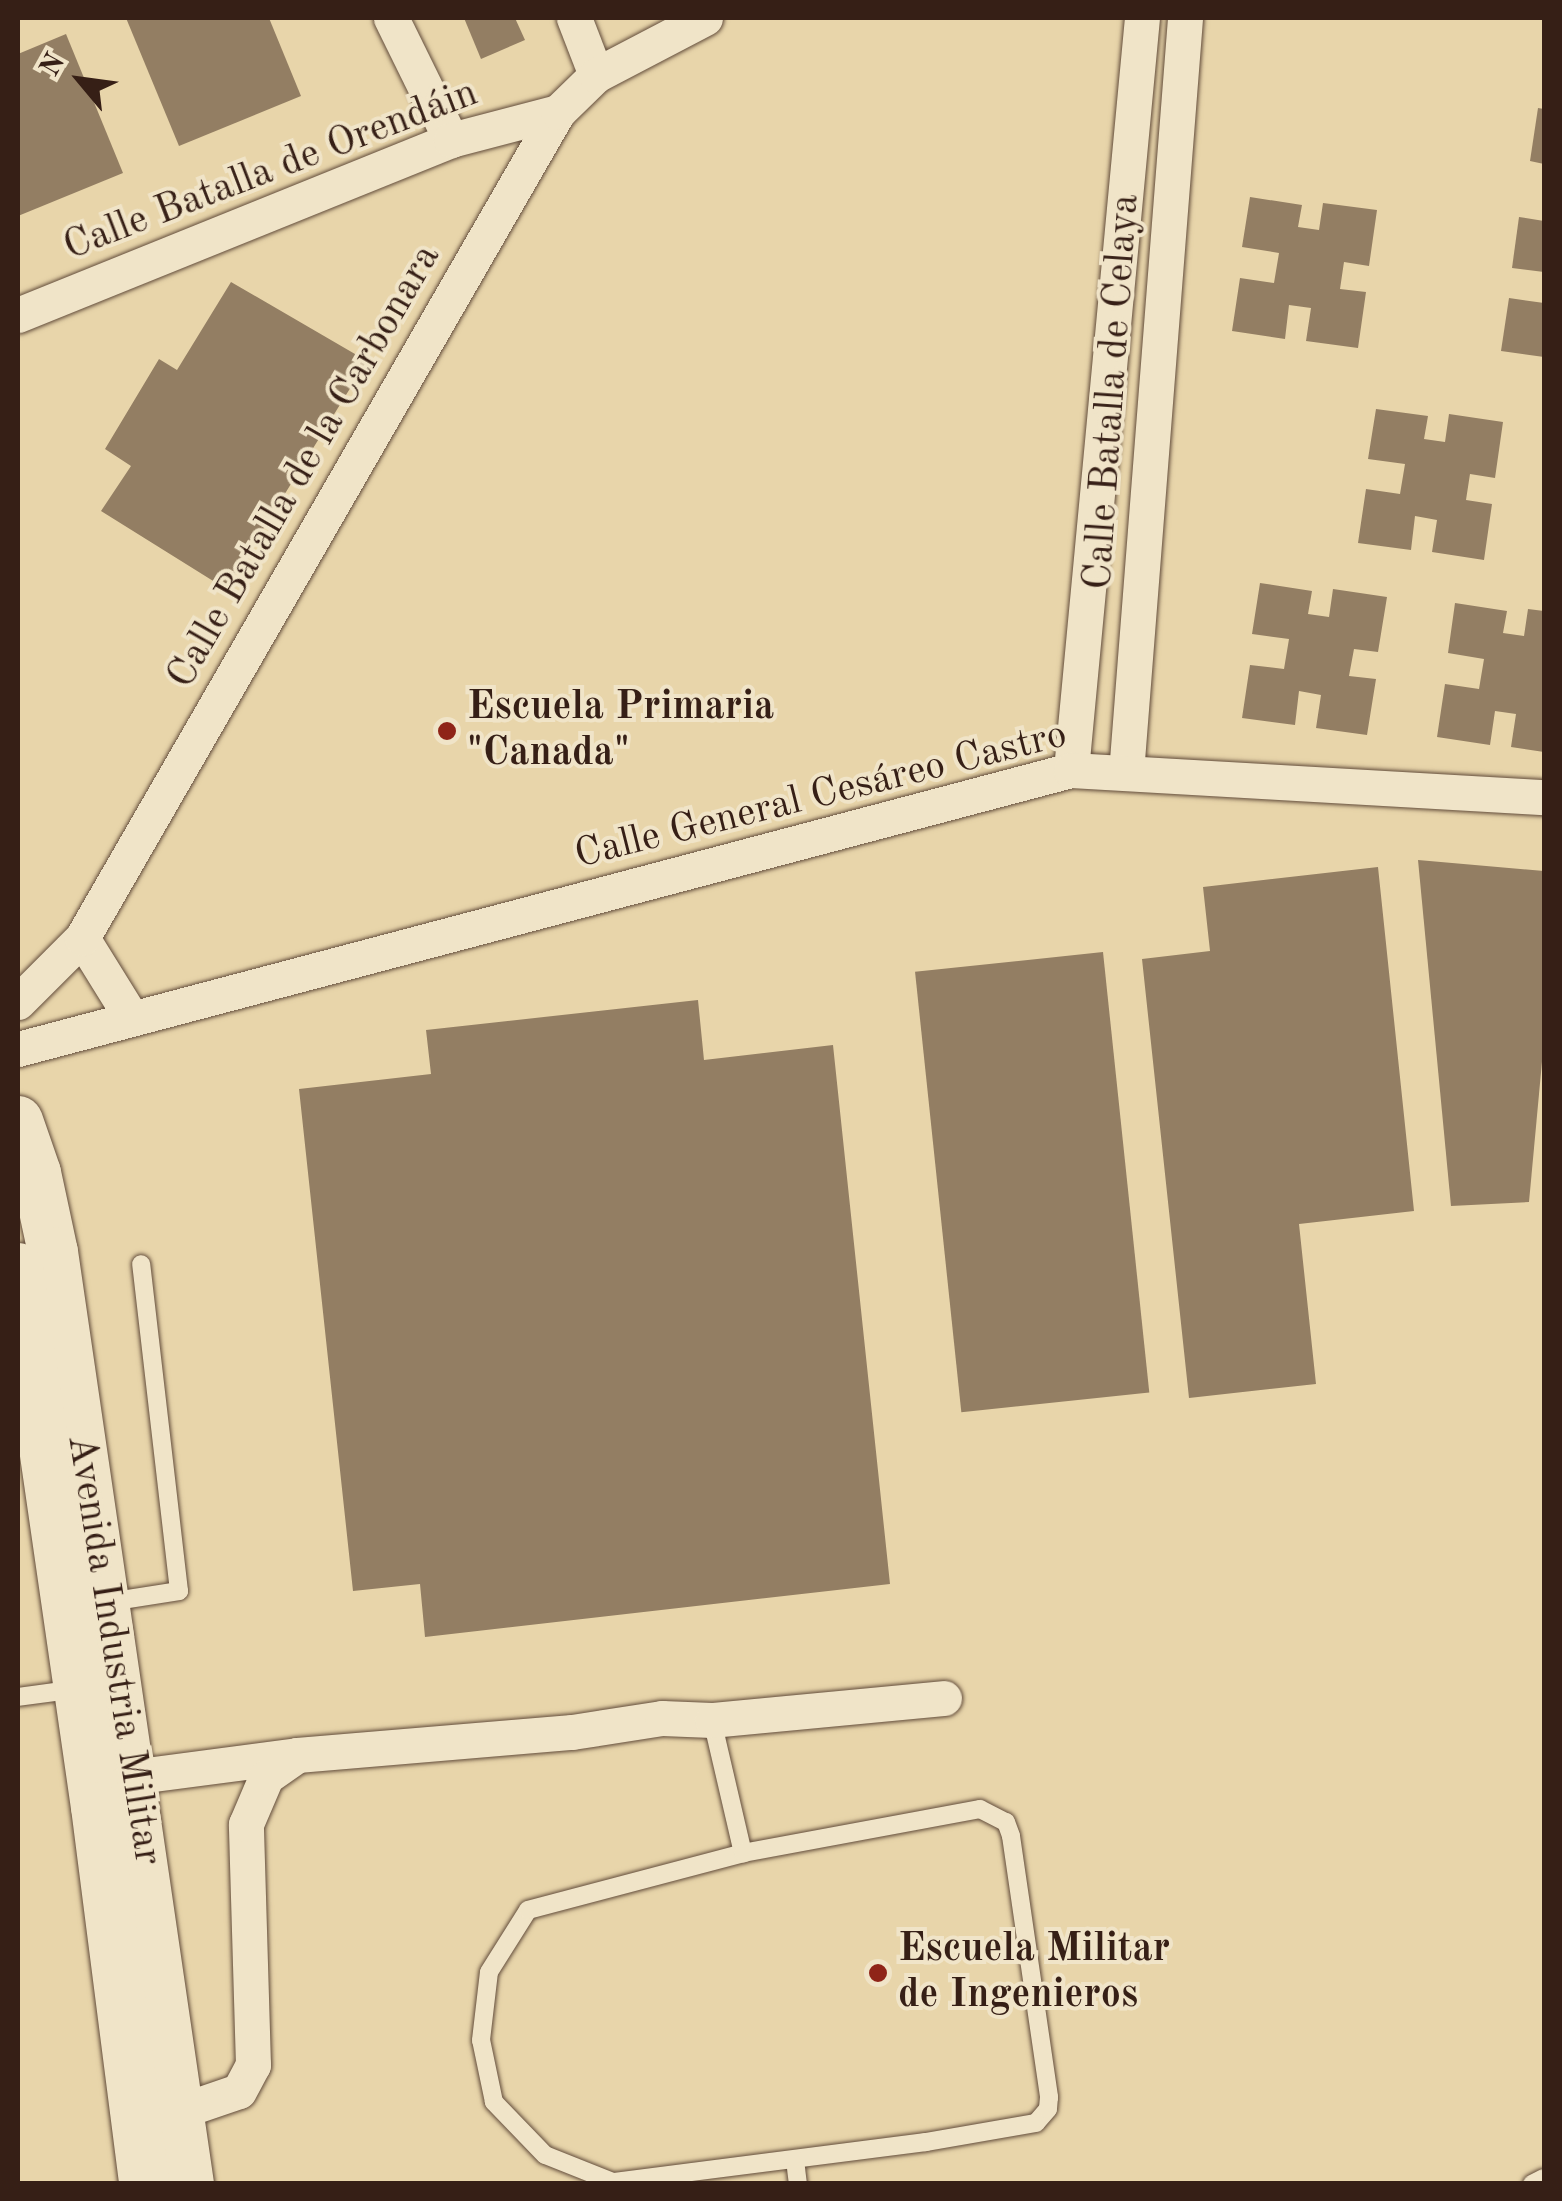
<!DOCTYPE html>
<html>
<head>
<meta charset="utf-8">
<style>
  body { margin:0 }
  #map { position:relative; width:1562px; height:2201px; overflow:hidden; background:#e8d5aa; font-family:"Old Standard TT",serif }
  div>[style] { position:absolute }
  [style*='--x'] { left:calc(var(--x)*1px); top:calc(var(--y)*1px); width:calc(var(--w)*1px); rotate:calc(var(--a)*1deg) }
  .building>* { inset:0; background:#937e63; transform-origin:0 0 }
  .roads { filter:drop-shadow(0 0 2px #624c3b) drop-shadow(0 0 2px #624c3b) }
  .service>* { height:18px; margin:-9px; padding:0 9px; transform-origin:9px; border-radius:9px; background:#f0e4c8 }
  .minor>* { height:35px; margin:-17.5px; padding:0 17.5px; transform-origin:17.5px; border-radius:17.5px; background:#f0e4c8 }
  .secondary>* { height:50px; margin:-25px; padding:0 25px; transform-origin:25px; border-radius:25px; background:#f0e4c8 }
  .dots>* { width:28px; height:28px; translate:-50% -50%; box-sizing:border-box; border:5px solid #f0e4c8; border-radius:50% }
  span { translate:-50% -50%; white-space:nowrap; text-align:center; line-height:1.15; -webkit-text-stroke:8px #f0e4c8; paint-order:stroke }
  .street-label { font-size:40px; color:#361f16 }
  .poi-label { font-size:40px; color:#361f16; font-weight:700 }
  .left { translate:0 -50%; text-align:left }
  .frame { position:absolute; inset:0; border:20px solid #361f16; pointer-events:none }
  .north { position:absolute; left:30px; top:30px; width:100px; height:100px; -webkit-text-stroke:8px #f0e4c8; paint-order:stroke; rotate:299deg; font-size:28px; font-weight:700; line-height:40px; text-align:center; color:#361f16 }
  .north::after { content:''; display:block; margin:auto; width:35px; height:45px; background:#361f16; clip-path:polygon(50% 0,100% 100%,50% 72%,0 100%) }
</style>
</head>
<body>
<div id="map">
  <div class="building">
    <i style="clip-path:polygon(126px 18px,269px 18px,301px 96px,179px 146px)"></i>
    <i style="clip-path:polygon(464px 18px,515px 18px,525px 40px,481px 59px)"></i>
    <i style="clip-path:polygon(66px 34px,123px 173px,18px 216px,18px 54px)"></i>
    <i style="clip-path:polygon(1538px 108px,1544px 109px,1544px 164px,1530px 161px)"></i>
    <i style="clip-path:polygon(1250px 197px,1302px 205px,1298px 227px,1319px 230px,1323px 203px,1377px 210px,1369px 266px,1344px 262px,1340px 289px,1366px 292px,1358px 348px,1306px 341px,1311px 308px,1289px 305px,1285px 339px,1232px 331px,1240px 278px,1274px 283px,1279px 253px,1242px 247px)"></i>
    <i style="clip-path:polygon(1519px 217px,1544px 221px,1544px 272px,1512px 268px)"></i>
    <i style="clip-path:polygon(231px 282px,367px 361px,226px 589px,101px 511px,131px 466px,105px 449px,159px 359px,177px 370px)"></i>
    <i style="clip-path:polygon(1509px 298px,1544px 303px,1544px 357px,1501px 351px)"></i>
    <i style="clip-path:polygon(1376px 409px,1428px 416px,1424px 439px,1445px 442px,1449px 414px,1503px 422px,1495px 478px,1470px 474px,1466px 500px,1492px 504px,1484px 560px,1432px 552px,1437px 520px,1415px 516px,1411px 550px,1358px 543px,1366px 489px,1400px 494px,1405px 464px,1368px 459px)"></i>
    <i style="clip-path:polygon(1260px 583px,1312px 591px,1308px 614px,1329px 617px,1333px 589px,1387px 597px,1378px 652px,1354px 649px,1349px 676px,1376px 679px,1367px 735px,1316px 728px,1321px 695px,1299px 691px,1295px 725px,1242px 718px,1250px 665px,1284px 669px,1289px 639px,1252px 634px)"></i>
    <i style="clip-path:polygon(1455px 603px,1507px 611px,1503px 633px,1524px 636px,1528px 609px,1544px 611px,1544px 752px,1511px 747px,1516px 714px,1495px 711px,1490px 745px,1437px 737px,1445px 684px,1479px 689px,1484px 659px,1448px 653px)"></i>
    <i style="clip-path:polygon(1418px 860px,1544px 871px,1544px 1040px,1529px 1202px,1451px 1206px)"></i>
    <i style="clip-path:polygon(1378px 867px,1414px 1211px,1299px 1224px,1316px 1384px,1189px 1398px,1142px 959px,1210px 951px,1203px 887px)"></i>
    <i style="left:1103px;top:952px;width:443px;height:189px;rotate:84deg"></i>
    <i style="clip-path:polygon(698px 1000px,704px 1060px,833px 1045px,890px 1584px,425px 1637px,420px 1584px,353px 1591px,299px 1089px,431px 1074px,426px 1030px)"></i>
  </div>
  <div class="roads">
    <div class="service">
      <i style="--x:109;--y:1602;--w:71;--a:-8.9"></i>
      <i style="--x:179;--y:1591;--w:329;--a:-96.6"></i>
      <i style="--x:18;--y:1697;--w:60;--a:-7.7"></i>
      <i style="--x:712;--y:1720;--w:137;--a:76.9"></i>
      <i style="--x:980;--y:1809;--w:29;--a:27"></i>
      <i style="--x:1006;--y:1822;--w:15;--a:70"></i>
      <i style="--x:1011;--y:1836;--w:264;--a:81.7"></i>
      <i style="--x:1049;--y:2097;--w:12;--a:95"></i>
      <i style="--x:1048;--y:2109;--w:18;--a:131"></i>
      <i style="--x:1036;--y:2123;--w:112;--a:170.2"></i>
      <i style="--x:926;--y:2142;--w:316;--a:172.7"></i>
      <i style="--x:613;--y:2182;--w:73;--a:-158.3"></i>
      <i style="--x:545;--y:2155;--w:74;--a:-133.9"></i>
      <i style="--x:494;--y:2102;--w:63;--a:-101.8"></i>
      <i style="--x:481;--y:2040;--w:68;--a:-83.3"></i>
      <i style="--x:489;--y:1972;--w:73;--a:-57.8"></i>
      <i style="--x:528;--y:1910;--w:222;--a:-14.8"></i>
      <i style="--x:743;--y:1853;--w:241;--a:-10.5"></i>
      <i style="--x:795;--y:2160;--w:24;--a:83"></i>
      <i style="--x:1532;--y:2184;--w:13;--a:-27"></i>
    </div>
    <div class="minor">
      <i style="--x:391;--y:18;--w:136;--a:63.8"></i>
      <i style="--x:574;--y:18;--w:61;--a:68.9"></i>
      <i style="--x:18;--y:315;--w:467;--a:-22"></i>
      <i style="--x:451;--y:140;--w:111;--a:-14.7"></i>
      <i style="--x:1071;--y:770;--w:755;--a:-84.61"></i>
      <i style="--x:1126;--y:773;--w:757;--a:-85.53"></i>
      <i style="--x:82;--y:938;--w:93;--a:58.2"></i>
      <i style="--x:18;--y:1002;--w:91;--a:-45"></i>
      <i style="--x:82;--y:938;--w:953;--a:-60.05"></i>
      <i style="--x:558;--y:112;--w:53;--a:-44.2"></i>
      <i style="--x:596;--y:75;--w:123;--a:-27.6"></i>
      <i style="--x:18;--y:1049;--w:1089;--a:-14.84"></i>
      <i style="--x:1071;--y:770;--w:474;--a:3.3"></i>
      <i style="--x:108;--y:1780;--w:191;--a:-7.5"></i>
      <i style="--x:297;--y:1755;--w:276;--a:-4.8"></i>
      <i style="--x:572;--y:1732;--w:91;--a:-8.8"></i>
      <i style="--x:662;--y:1718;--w:50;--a:2.3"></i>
      <i style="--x:712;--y:1720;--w:233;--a:-5.4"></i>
      <i style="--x:160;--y:2118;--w:83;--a:-18.9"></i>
      <i style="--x:239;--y:2091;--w:30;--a:-62"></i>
      <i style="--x:253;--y:2065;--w:241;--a:-91.7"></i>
      <i style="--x:246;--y:1824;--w:51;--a:-66.9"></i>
      <i style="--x:266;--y:1777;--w:38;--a:-35"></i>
    </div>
    <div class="secondary">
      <i style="--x:18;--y:1121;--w:55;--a:70.9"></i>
      <i style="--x:36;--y:1173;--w:81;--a:77.9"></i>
      <i style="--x:53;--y:1252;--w:942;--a:81.7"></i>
      <i style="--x:18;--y:1268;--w:545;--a:81.77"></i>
      <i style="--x:96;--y:1807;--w:380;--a:82.7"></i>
    </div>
  </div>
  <div class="dots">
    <i style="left:447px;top:731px;background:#8f2418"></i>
    <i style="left:878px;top:1973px;background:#8f2418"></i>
  </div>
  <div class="street-label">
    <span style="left:271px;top:171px;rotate:-21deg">Calle Batalla de Orendáin</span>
    <span style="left:1113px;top:392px;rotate:-86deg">Calle Batalla de Celaya</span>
    <span style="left:305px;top:467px;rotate:-60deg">Calle Batalla de la Carbonara</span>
    <span style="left:821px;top:796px;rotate:-14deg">Calle General Cesáreo Castro</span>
    <span style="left:113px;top:1650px;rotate:81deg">Avenida Industria Militar</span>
  </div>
  <div class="poi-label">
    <span class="left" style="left:467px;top:731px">Escuela Primaria<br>"Canada"</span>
    <span class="left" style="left:898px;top:1973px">Escuela Militar<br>de Ingenieros</span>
  </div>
  <div class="frame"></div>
  <div class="north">N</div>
</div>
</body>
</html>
